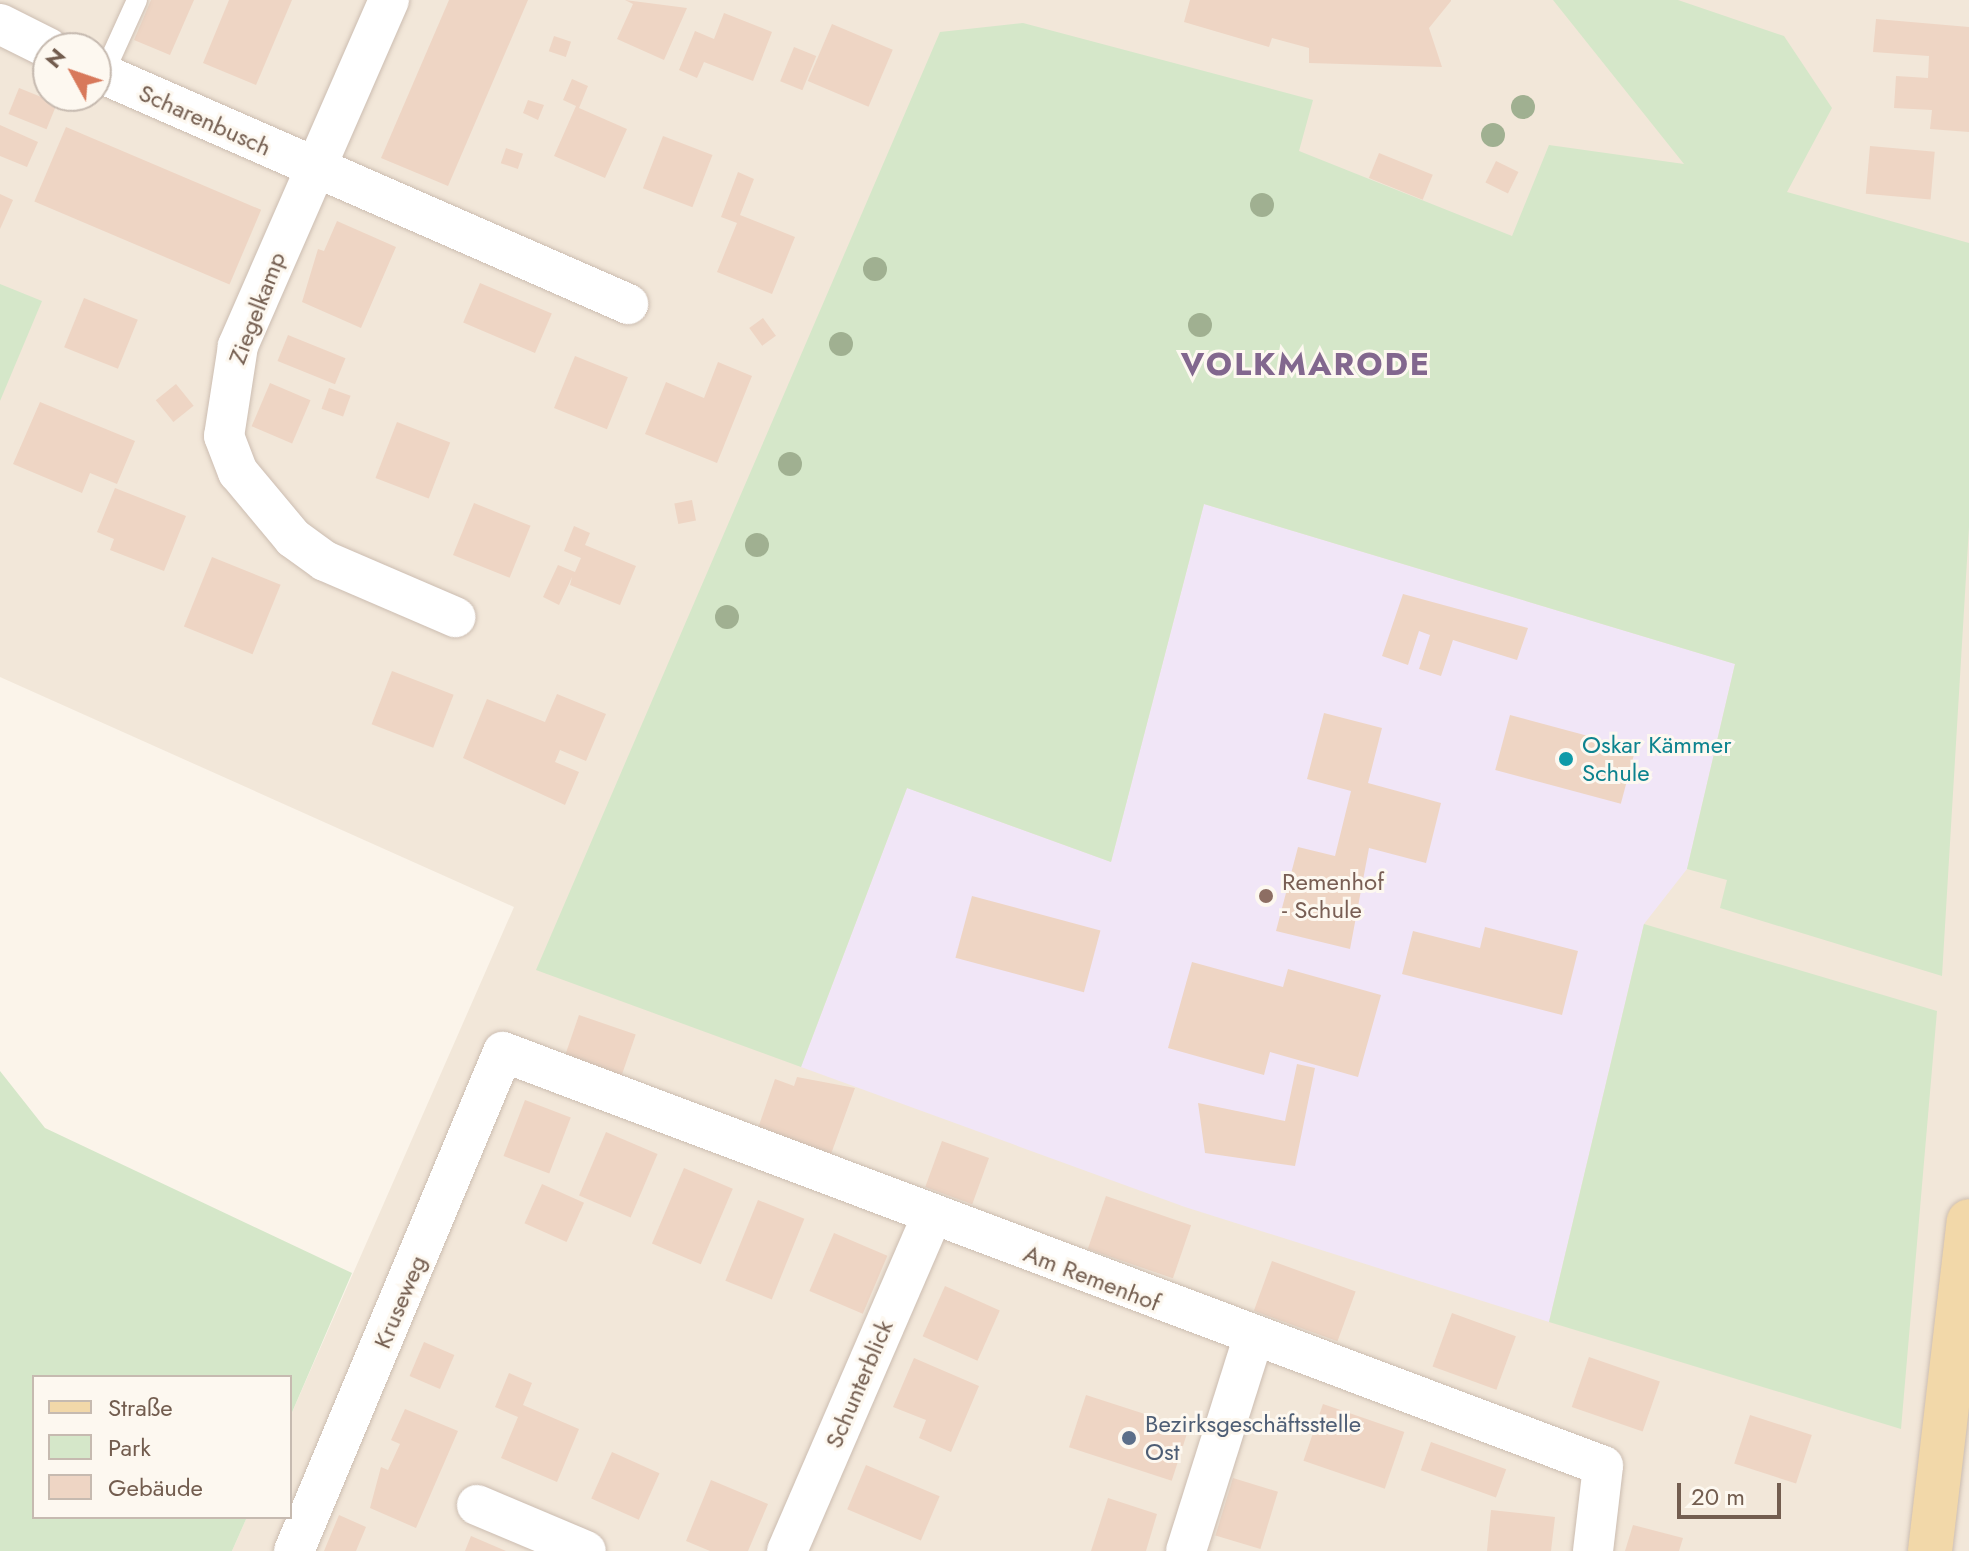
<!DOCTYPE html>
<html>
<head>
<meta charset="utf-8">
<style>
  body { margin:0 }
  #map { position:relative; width:1969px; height:1551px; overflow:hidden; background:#fbf4ea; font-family:Jost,sans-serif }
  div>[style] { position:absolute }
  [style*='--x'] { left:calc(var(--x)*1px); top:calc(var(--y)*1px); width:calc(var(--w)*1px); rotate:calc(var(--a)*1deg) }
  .residential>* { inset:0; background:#f2e7d9 }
  .education>* { inset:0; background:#f1e6f7 }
  .green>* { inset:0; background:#d5e7c9 }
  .building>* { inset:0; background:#eed5c4; transform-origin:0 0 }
  .roads { filter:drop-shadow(0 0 2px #ccbdb1) drop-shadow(0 0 2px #ccbdb1) }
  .service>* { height:20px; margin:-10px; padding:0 10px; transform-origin:10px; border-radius:10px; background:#fff }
  .minor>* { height:40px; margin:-20px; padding:0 20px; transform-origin:20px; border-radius:20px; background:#fff }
  .primary>* { height:44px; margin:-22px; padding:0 22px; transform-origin:22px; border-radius:22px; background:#f2d8a9 }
  .trees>* { width:24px; height:24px; margin:-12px; border-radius:50%; background:#a0b091 }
  .dots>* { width:22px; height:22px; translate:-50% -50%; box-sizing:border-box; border:4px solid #fdf8f0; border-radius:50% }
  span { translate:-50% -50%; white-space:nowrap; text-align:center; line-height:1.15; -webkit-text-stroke:6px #fdf8f0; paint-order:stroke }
  .street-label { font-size:24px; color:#735d4f }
  .culture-label { font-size:24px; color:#0d838f }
  .left { translate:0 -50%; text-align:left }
  .education-label { font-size:24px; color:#785e54 }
  .service-label { font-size:24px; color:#4e5e75 }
  .district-label { font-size:32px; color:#82678e; font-weight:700; letter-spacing:2px }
  .legend { position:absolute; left:32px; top:1375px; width:260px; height:144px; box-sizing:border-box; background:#fdf8f0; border:2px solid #c6bab0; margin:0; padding:10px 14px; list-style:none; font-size:24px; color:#735d4f }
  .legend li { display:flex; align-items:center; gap:16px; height:40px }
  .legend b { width:40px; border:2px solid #c6bab0 }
  .north { position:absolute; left:32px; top:32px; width:80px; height:80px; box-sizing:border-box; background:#fdf8f0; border:2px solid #c6bab0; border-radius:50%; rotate:310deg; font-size:22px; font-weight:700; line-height:32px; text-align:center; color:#735d4f }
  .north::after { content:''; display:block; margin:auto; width:28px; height:36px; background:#d8795b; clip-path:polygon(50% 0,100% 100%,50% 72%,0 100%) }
  .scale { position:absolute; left:1677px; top:1483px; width:104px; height:36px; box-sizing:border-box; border:4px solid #735d4f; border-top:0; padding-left:10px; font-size:24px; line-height:28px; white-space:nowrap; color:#735d4f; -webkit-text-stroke:6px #fdf8f0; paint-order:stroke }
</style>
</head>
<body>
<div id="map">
  <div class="residential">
    <i style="clip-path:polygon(evenodd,0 0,1969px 0,1969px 1551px,232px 1551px,247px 1517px,290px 1517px,290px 1417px,514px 907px,0 677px,0 0,48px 48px,96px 48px,96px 96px,48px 96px,48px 48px)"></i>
  </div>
  <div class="education">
    <i style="clip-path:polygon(1204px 504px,1735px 664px,1687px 869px,1644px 924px,1549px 1322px,1185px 1207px,801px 1067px,907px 788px,1111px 862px)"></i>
  </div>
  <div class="green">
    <i style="clip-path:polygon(1553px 0,1678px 0,1784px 36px,1832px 108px,1787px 192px,1969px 243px,1969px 527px,1942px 976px,1720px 908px,1727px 880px,1687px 869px,1735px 664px,1204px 504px,1111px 862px,907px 788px,801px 1067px,536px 970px,940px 32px,1023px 23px,1313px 100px,1299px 151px,1512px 236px,1549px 145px,1684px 164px)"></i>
    <i style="clip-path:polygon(0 284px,42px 301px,0 401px)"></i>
    <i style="clip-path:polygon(1644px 924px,1937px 1011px,1901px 1429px,1549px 1322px)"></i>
    <i style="clip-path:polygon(0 1071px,45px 1128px,352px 1273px,290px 1417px,290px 1377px,34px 1377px,34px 1517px,247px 1517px,232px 1551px,0 1551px)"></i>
  </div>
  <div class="building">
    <i style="clip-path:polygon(151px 0,194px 0,170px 55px,134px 40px)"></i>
    <i style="clip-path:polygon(229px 0,292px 0,256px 85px,203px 63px)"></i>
    <i style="clip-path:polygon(449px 0,528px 0,448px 186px,381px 158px)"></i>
    <i style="clip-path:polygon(625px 0,687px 8px,664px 60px,617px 39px,633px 4px)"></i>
    <i style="clip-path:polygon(1190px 0,1451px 0,1451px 1px,1429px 28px,1442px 67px,1309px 63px,1309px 48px,1272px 38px,1269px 47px,1184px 22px)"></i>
    <i style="clip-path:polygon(724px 13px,772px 32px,753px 81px,704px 62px,697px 78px,679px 70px,695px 31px,714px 39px)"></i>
    <i style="clip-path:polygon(1876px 19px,1969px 27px,1969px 132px,1930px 129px,1932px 110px,1894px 108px,1896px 76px,1928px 78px,1929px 56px,1873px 52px)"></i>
    <i style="left:832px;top:24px;width:66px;height:62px;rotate:23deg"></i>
    <i style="left:554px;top:36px;width:18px;height:16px;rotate:19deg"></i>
    <i style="left:794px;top:47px;width:24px;height:37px;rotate:22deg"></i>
    <i style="clip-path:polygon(572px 79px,588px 86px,579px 108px,627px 129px,605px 178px,554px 156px,576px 106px,563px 100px)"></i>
    <i style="left:19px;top:88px;width:41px;height:28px;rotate:22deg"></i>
    <i style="clip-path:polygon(528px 100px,544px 105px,538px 120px,523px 113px)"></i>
    <i style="clip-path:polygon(0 125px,38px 142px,27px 167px,0 156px)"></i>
    <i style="left:66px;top:127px;width:212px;height:81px;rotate:23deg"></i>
    <i style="left:663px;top:136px;width:53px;height:56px;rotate:21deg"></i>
    <i style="left:1870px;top:146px;width:65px;height:48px;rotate:5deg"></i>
    <i style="left:506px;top:148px;width:18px;height:16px;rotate:19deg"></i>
    <i style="left:1379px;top:153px;width:58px;height:27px;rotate:22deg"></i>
    <i style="left:1496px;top:161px;width:25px;height:24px;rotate:26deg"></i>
    <i style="clip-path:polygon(738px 172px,754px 179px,740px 215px,795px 237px,772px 294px,717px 272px,737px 223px,721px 217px)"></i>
    <i style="clip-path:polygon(0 194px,13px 200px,0 229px)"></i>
    <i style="clip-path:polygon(337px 221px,396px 247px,361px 328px,302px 302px,318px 249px,324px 251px)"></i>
    <i style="left:480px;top:283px;width:78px;height:43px;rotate:23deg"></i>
    <i style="left:84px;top:298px;width:58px;height:53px;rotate:22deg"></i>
    <i style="left:763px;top:318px;width:22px;height:17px;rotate:54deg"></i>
    <i style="left:288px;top:335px;width:62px;height:28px;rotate:22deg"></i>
    <i style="left:575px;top:356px;width:57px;height:56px;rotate:22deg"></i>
    <i style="clip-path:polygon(718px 362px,752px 376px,717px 463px,645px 434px,666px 382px,704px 398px)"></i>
    <i style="left:270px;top:383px;width:44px;height:47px;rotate:23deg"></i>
    <i style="left:176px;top:384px;width:28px;height:26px;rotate:51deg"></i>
    <i style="left:329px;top:388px;width:23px;height:22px;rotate:20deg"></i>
    <i style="clip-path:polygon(40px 402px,135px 441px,117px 484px,90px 473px,82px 493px,13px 464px)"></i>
    <i style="left:397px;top:422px;width:57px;height:60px;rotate:21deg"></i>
    <i style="clip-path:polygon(115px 488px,186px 516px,164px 571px,110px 550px,114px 539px,97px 532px)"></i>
    <i style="left:692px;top:500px;width:21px;height:18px;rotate:79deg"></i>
    <i style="left:474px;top:503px;width:61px;height:56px;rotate:22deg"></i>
    <i style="clip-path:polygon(574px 526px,590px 533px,585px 545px,636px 566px,620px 605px,570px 585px,572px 577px,559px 605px,543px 597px,558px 565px,575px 572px,581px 558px,564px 551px)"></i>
    <i style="left:212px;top:557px;width:74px;height:75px;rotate:22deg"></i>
    <i style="clip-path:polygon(1403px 594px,1528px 628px,1517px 660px,1453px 640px,1441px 676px,1419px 669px,1430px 635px,1419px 631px,1408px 665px,1382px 656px)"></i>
    <i style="left:392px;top:671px;width:66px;height:57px;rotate:21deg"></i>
    <i style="clip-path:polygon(557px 694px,606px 714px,586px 761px,560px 750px,555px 762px,579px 772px,565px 805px,463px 758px,487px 699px,545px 722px)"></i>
    <i style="clip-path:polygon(1324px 713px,1382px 728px,1368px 783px,1441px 803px,1426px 863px,1369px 848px,1350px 949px,1276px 931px,1298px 847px,1335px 856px,1351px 791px,1307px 779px)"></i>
    <i style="left:1510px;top:715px;width:130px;height:57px;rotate:15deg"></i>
    <i style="left:972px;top:896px;width:133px;height:64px;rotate:15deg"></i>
    <i style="clip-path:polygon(1485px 927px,1578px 951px,1562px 1015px,1402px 974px,1413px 931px,1480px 948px)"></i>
    <i style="clip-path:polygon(1192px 962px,1283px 987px,1288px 969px,1381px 995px,1358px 1077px,1270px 1052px,1264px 1075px,1168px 1048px)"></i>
    <i style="left:579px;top:1015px;width:60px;height:46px;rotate:19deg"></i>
    <i style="clip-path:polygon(1297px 1064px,1315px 1068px,1295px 1166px,1205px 1153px,1198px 1103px,1285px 1121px)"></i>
    <i style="clip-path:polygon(797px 1077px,855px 1088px,831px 1154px,758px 1128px,775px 1079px,794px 1086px)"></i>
    <i style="left:525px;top:1100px;width:49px;height:60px;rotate:21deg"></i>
    <i style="left:606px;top:1132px;width:56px;height:69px;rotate:23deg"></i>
    <i style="left:942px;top:1141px;width:50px;height:49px;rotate:20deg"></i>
    <i style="left:684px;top:1168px;width:53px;height:82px;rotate:23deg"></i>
    <i style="left:542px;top:1184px;width:46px;height:43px;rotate:24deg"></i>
    <i style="left:1106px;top:1196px;width:90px;height:56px;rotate:19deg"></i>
    <i style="left:758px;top:1200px;width:50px;height:87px;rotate:22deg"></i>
    <i style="left:834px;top:1233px;width:58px;height:63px;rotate:23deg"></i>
    <i style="left:1272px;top:1261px;width:89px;height:53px;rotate:20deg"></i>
    <i style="left:945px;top:1286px;width:60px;height:55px;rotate:24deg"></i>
    <i style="left:1452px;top:1313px;width:68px;height:57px;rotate:20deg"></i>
    <i style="left:424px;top:1342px;width:33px;height:37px;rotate:23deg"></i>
    <i style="left:1589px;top:1357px;width:75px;height:53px;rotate:19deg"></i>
    <i style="clip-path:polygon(914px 1358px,979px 1386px,951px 1452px,919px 1438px,926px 1420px,893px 1407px)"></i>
    <i style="clip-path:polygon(509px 1373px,532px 1383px,523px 1405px,579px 1429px,557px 1482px,501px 1458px,518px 1417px,495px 1407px)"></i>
    <i style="left:1086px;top:1395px;width:108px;height:55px;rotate:18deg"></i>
    <i style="left:1323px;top:1404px;width:86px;height:60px;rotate:19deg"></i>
    <i style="clip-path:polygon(405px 1409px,458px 1431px,416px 1528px,370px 1508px,381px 1467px,388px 1470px,400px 1444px,391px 1440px)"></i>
    <i style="left:1750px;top:1415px;width:65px;height:51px;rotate:18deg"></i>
    <i style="left:1431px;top:1442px;width:80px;height:30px;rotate:20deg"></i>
    <i style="left:612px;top:1452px;width:52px;height:51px;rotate:24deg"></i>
    <i style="left:866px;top:1465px;width:80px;height:48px;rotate:23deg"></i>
    <i style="left:1233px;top:1478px;width:47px;height:60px;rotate:17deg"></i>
    <i style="clip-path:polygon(711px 1480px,768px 1504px,748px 1551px,710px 1551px,686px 1541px)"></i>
    <i style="clip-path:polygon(1108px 1498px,1157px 1514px,1146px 1551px,1091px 1551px)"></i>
    <i style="clip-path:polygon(1491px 1510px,1555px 1517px,1551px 1551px,1487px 1551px)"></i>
    <i style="clip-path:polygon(339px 1515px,366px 1527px,356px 1551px,324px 1551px)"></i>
    <i style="clip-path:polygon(1633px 1525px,1683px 1538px,1679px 1551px,1625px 1551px)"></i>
    <i style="clip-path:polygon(471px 1536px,506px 1551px,465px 1551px)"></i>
  </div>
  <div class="roads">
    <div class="service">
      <i style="--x:103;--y:75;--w:82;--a:-65.6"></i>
    </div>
    <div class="minor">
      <i style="--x:389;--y:0;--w:378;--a:113.6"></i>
      <i style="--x:238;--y:346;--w:91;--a:98.8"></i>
      <i style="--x:224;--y:436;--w:39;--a:69"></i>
      <i style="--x:238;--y:472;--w:86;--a:50.2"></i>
      <i style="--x:293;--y:538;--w:39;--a:36"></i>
      <i style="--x:325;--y:561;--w:142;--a:23.3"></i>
      <i style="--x:0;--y:24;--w:54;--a:26.6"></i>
      <i style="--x:96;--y:71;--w:581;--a:23.65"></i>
      <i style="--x:477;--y:1505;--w:118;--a:22.9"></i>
      <i style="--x:294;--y:1551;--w:541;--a:-67.27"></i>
      <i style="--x:503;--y:1052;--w:1175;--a:20.62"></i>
      <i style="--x:1603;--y:1466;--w:86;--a:96.7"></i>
      <i style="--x:787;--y:1551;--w:365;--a:-66.6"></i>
      <i style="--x:1186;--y:1551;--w:222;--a:-72.5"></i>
    </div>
    <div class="primary">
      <i style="--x:1930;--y:1551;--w:332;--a:-83.3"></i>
    </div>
  </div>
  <div class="trees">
    <i style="left:1523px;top:107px"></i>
    <i style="left:1493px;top:135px"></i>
    <i style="left:1262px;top:205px"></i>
    <i style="left:875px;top:269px"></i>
    <i style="left:1200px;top:325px"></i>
    <i style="left:841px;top:344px"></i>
    <i style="left:790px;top:464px"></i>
    <i style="left:757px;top:545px"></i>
    <i style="left:727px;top:617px"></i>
  </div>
  <div class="dots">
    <i style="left:1566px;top:759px;background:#0f9aa8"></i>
    <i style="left:1266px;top:896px;background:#8d6e63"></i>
    <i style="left:1129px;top:1438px;background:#5c6f8a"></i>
  </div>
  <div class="street-label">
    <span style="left:205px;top:120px;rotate:24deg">Scharenbusch</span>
    <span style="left:257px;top:308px;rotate:-69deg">Ziegelkamp</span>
    <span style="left:1092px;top:1278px;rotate:21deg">Am Remenhof</span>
    <span style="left:400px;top:1302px;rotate:-67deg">Kruseweg</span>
    <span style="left:859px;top:1384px;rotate:-67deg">Schunterblick</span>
  </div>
  <div class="culture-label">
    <span class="left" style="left:1582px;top:759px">Oskar Kämmer<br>Schule</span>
  </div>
  <div class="education-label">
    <span class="left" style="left:1282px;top:896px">Remenhof<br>- Schule</span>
  </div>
  <div class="service-label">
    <span class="left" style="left:1145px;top:1438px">Bezirksgeschäftsstelle<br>Ost</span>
  </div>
  <div class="district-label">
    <span style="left:1306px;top:364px">VOLKMARODE</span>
  </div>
  <ul class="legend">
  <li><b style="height:10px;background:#f2d8a9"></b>Straße</li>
  <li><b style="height:22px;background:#d5e7c9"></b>Park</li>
  <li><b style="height:22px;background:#eed5c4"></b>Gebäude</li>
  </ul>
  <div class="north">N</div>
  <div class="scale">20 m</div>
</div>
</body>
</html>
